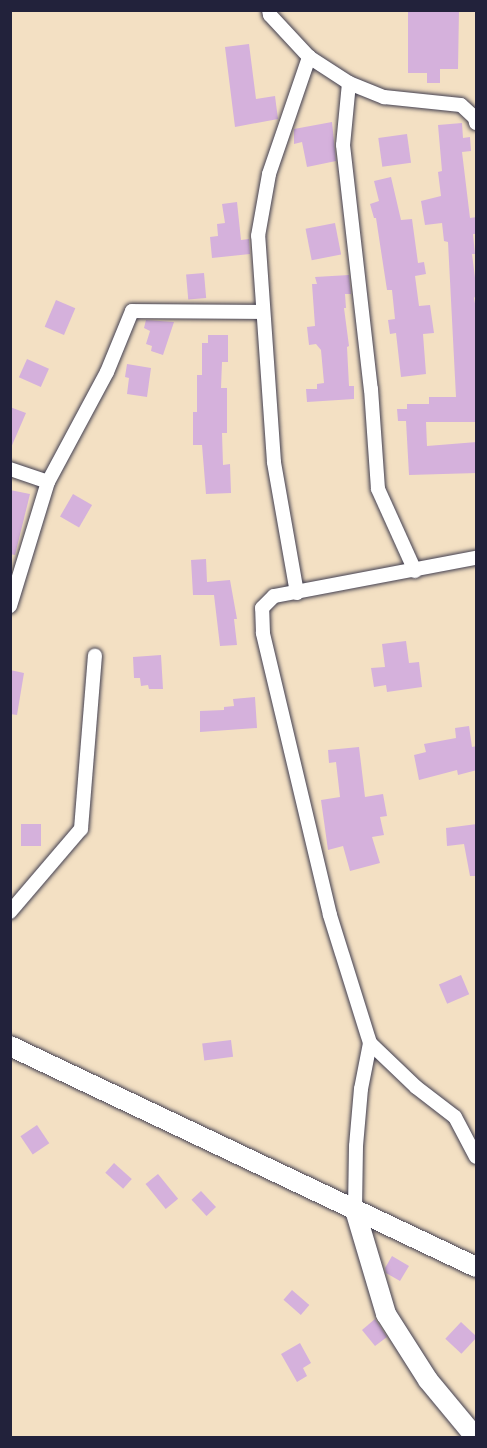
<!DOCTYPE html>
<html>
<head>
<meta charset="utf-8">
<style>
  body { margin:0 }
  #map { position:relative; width:487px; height:1448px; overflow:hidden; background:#f3e0c3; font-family:Pangolin,sans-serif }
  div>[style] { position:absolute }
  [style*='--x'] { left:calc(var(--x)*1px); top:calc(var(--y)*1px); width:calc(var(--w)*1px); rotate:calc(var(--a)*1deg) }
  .building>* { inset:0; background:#d5b1dc; transform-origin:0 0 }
  .roads { filter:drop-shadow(0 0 2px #413e4f) drop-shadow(0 0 2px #413e4f) }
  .street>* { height:14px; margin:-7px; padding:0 7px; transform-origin:7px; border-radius:7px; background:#fff }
  .secondary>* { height:20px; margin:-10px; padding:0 10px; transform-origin:10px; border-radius:10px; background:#fff }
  span { translate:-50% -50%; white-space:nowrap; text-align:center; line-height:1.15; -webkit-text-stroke:4.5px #fbf7ec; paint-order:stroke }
  .frame { position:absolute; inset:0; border:12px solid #22223b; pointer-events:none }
</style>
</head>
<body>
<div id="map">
  <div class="building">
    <i style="clip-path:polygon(408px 10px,459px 10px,458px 69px,440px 69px,440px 83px,427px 83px,427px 73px,408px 73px)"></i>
    <i style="clip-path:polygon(249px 44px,256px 99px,275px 96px,278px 119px,235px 127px,225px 47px)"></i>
    <i style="clip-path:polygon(332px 122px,336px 161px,307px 167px,302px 142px,294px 144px,294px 129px)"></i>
    <i style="clip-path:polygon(462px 123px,463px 138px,470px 137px,471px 151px,462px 152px,470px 218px,477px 217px,477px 234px,473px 234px,475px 254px,472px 254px,477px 294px,474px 298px,477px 315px,477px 422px,426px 422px,427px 446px,477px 442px,477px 473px,409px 475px,406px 421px,398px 421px,397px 409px,407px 409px,407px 404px,429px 404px,429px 397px,456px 397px,448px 242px,444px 241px,442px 223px,425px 225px,421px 201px,441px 196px,438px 172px,442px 171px,438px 125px)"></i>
    <i style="left:407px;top:134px;width:29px;height:29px;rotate:82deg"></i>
    <i style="clip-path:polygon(391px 177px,401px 220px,412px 219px,418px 263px,424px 262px,426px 274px,415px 276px,419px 306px,430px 305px,434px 333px,423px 334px,426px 374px,401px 377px,396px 333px,390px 334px,388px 320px,395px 319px,392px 290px,387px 290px,376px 218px,374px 218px,370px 204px,379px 201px,374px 181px)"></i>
    <i style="clip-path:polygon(237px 202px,241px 240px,249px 239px,250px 254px,212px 258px,210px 237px,218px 236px,217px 224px,225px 223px,222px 204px)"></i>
    <i style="left:335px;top:223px;width:32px;height:30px;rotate:79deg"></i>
    <i style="left:204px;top:273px;width:25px;height:18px;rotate:85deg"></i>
    <i style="clip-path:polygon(349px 275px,351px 294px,345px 294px,346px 308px,344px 308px,349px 346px,347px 347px,349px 386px,354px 386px,354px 399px,307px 402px,306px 389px,317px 389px,317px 384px,324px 383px,321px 350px,316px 344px,309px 345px,307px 327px,315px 326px,312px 284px,317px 284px,315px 277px)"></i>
    <i style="left:56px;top:300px;width:21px;height:29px;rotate:23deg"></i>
    <i style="clip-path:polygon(146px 320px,174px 322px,163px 355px,151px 351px,152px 346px,146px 344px,150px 331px,144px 328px)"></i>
    <i style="clip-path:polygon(208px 335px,228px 335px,228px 362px,222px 362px,221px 388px,227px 388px,227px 433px,222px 433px,223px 465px,230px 464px,231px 493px,206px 494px,202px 445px,193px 445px,193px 412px,197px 412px,197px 375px,202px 375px,202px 343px,208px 343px)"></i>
    <i style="left:27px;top:359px;width:24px;height:20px;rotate:24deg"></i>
    <i style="clip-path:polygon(127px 364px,151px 368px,147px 397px,127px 394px,129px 378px,125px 377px)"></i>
    <i style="clip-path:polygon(10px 407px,26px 413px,10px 450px)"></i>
    <i style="clip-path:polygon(10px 490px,30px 494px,15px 555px,10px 554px)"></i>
    <i style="left:73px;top:494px;width:22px;height:26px;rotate:30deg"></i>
    <i style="clip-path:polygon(206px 559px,207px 582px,230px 580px,237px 619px,234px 619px,237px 645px,220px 646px,214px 595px,193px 595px,191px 560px)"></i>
    <i style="clip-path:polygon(406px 641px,409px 663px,419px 662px,422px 687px,387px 692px,386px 685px,374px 687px,371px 668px,385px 667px,382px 644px)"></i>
    <i style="clip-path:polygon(161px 655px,163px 689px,149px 689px,148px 685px,141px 686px,140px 678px,134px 678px,133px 657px)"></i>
    <i style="clip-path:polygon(10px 670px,24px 673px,17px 715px,10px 714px)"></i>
    <i style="clip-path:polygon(255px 697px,257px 728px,200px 732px,200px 711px,224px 710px,224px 707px,234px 706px,233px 699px)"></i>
    <i style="clip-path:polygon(469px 726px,472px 747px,477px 746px,477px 770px,458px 775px,457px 770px,419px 780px,414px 755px,426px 752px,424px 744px,456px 738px,455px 728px)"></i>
    <i style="clip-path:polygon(359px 747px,365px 797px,383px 794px,387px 816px,380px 817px,384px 835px,372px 837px,380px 863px,350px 871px,343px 846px,328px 850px,321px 800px,340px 797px,336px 762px,329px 763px,328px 750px)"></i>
    <i style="left:21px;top:824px;width:20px;height:22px"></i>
    <i style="clip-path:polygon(477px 824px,477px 876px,470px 876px,464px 844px,447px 846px,446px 828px)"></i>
    <i style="left:461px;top:975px;width:21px;height:24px;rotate:67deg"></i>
    <i style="left:231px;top:1040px;width:17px;height:29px;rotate:83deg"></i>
    <i style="left:37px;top:1125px;width:22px;height:20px;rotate:56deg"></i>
    <i style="left:114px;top:1163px;width:24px;height:13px;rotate:42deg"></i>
    <i style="left:158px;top:1174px;width:32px;height:16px;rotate:51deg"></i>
    <i style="left:201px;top:1191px;width:22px;height:13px;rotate:47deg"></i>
    <i style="clip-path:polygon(392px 1256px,409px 1266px,400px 1281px,386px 1273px,385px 1268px)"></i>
    <i style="left:292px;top:1290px;width:23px;height:13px;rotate:41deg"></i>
    <i style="clip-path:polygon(375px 1319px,387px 1337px,375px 1346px,362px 1330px)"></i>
    <i style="left:461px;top:1322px;width:22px;height:23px;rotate:43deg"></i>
    <i style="clip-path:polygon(300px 1343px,311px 1363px,303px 1368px,307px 1376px,297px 1382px,281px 1354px)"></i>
  </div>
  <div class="roads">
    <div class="street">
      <i style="--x:269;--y:10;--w:5;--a:79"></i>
      <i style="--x:270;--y:15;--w:57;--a:47.1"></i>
      <i style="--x:309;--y:57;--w:48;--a:33"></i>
      <i style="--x:349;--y:83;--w:38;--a:22"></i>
      <i style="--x:384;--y:97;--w:77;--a:5.9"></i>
      <i style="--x:461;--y:105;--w:19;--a:43"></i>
      <i style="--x:475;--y:118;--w:5;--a:79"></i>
      <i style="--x:349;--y:83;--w:62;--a:95.5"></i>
      <i style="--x:343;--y:145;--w:246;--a:83.5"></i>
      <i style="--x:371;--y:389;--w:100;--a:86"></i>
      <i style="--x:378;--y:489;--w:90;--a:65.7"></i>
      <i style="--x:10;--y:469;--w:40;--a:18.9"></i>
      <i style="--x:297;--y:593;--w:133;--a:-100"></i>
      <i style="--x:274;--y:462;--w:227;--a:-94"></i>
      <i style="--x:258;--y:236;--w:63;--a:-79.9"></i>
      <i style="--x:269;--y:174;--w:124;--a:-71.1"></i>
      <i style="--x:10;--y:606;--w:130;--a:-73"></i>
      <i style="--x:48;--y:482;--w:125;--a:-61.8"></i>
      <i style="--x:107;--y:372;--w:66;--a:-67.7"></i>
      <i style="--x:132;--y:311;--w:131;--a:0.4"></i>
      <i style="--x:10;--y:912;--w:109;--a:-49.5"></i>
      <i style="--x:81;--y:829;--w:174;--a:-85.4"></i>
      <i style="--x:370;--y:1043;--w:64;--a:43.7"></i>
      <i style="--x:416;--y:1087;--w:49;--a:37.6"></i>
      <i style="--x:455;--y:1117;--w:45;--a:62.3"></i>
      <i style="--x:355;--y:1210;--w:64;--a:-89.1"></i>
      <i style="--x:356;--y:1146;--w:57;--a:-85"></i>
      <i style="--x:361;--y:1089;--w:47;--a:-78.9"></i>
      <i style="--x:370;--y:1043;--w:134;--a:-107.4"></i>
      <i style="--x:330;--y:915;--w:290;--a:-103.4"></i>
      <i style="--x:263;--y:633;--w:25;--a:-92"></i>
      <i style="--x:262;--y:608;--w:17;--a:-45"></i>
      <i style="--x:274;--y:596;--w:206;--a:-10.7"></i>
    </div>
    <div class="secondary">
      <i style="--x:10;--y:1046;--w:516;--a:25.37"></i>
      <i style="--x:355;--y:1210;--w:109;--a:73.4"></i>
      <i style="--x:386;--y:1314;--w:78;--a:57.5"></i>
      <i style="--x:428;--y:1380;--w:75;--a:50.4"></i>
    </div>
  </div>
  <div class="frame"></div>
</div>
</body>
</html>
